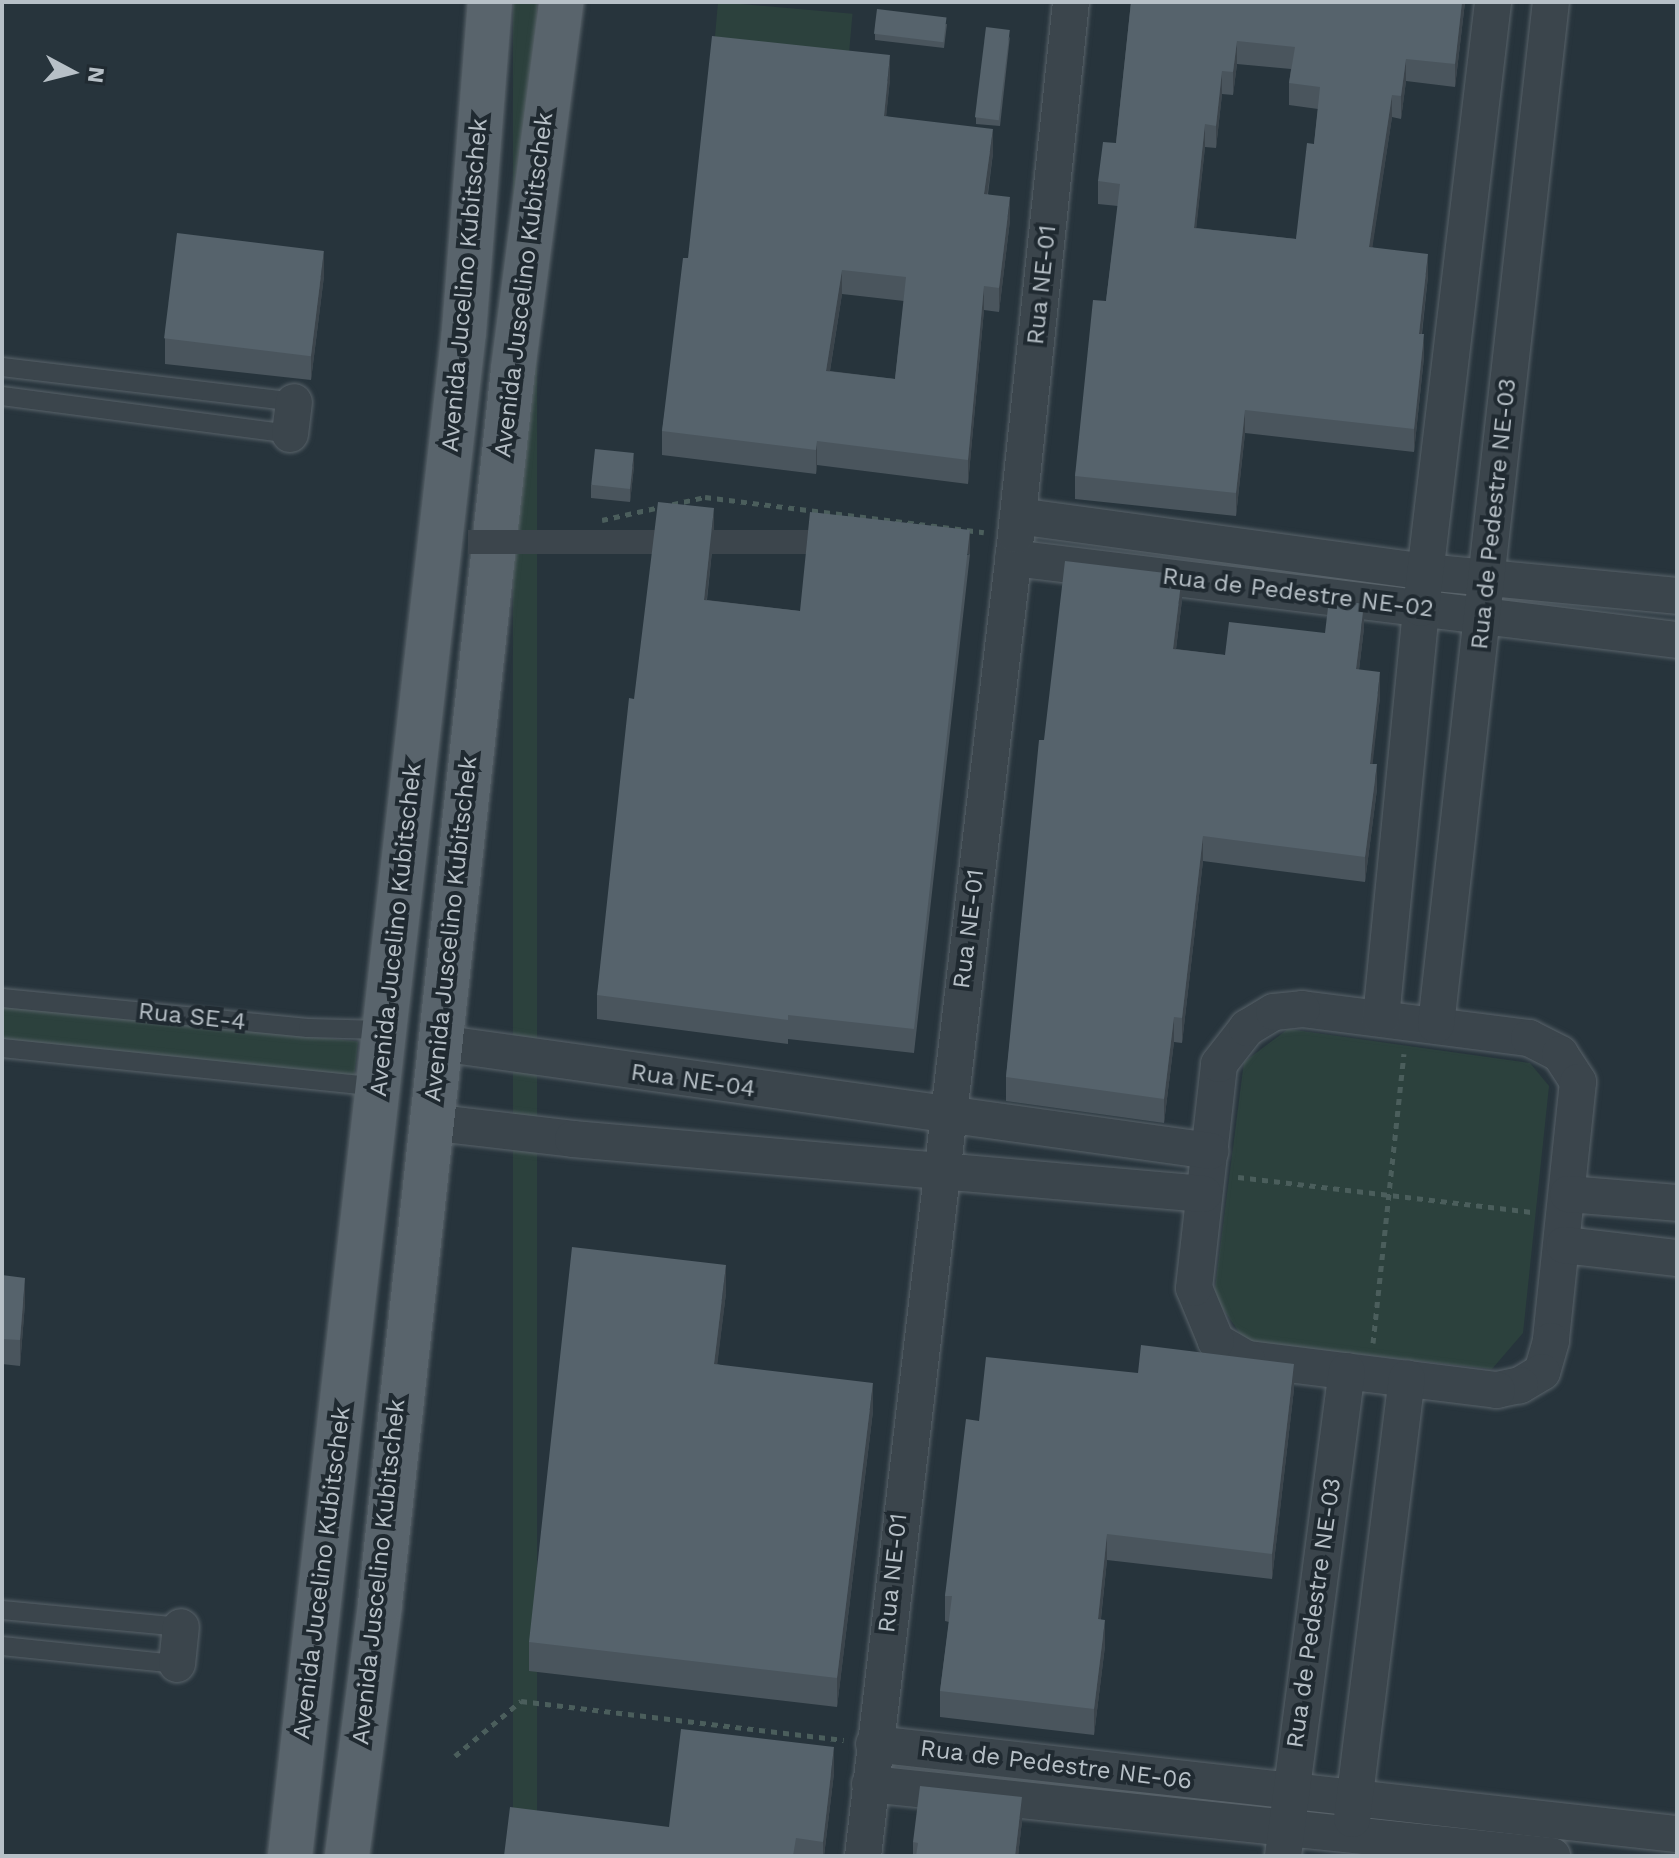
<!DOCTYPE html>
<html>
<head>
<meta charset="utf-8">
<style>
  body { margin:0 }
  #map { position:relative; width:1679px; height:1858px; overflow:hidden; background:#27343c; font-family:"Work Sans",sans-serif }
  div>[style] { position:absolute }
  [style*='--x'] { left:calc(var(--x)*1px); top:calc(var(--y)*1px); width:calc(var(--w)*1px); rotate:calc(var(--a)*1deg) }
  .green>* { inset:0; background:#2c413d; transform-origin:0 0 }
  .path>* { height:5px; margin-top:-2.5px; transform-origin:0; background:repeating-linear-gradient(90deg,#4b5e5c 0 6px,transparent 0 12px) }
  .roads { filter:drop-shadow(0 0 2px #59636a) drop-shadow(0 0 2px #59636a) }
  .service>* { height:18px; margin:-9px; padding:0 9px; transform-origin:9px; border-radius:9px; background:#3b454c }
  .minor>* { height:36px; margin:-18px; padding:0 18px; transform-origin:18px; border-radius:18px; background:#3b454c }
  .primary>* { height:44px; margin:-22px; padding:0 22px; transform-origin:22px; border-radius:22px; background:#59646c }
  .wall>* { inset:0; background:#4a555d }
  .shaded-wall>* { inset:0; background:#3c454c; transform-origin:0 0 }
  .building>* { inset:0; background:#56636c; transform-origin:0 0 }
  span { translate:-50% -50%; white-space:nowrap; text-align:center; line-height:1.15; -webkit-text-stroke:8px #202a31; paint-order:stroke }
  .street-label { font-size:24px; color:#b7c0c7 }
  .frame { position:absolute; inset:0; border:4px solid #b7c0c7; pointer-events:none }
  .north { position:absolute; left:32px; top:32px; width:80px; height:80px; -webkit-text-stroke:6px #202a31; paint-order:stroke; rotate:97deg; font-size:22px; font-weight:700; line-height:32px; text-align:center; color:#b7c0c7 }
  .north::after { content:''; display:block; margin:auto; width:28px; height:36px; background:#b7c0c7; clip-path:polygon(50% 0,100% 100%,50% 72%,0 100%) }
</style>
</head>
<body>
<div id="map">
  <div class="green">
    <i style="left:513px;top:2px;width:24px;height:1866px"></i>
    <i style="left:718px;top:2px;width:135px;height:58px;rotate:5deg"></i>
    <i style="left:2px;top:1004px;width:358px;height:38px;rotate:6deg"></i>
    <i style="clip-path:polygon(1288px 1029px,1530px 1063px,1549px 1086px,1523px 1333px,1492px 1369px,1246px 1342px,1214px 1296px,1244px 1062px)"></i>
  </div>
  <div class="path">
    <i style="--x:602;--y:520;--w:106;--a:-12.6"></i>
    <i style="--x:705;--y:497;--w:281;--a:7.2"></i>
    <i style="--x:1238;--y:1177;--w:297;--a:6.8"></i>
    <i style="--x:1373;--y:1343;--w:291;--a:-83.9"></i>
    <i style="--x:455;--y:1756;--w:86;--a:-39.8"></i>
    <i style="--x:521;--y:1701;--w:325;--a:6.9"></i>
  </div>
  <div class="roads">
    <div class="service">
      <i style="--x:2;--y:367;--w:294;--a:6.8"></i>
      <i style="--x:2;--y:396;--w:290;--a:7.5"></i>
      <i style="--x:2;--y:998;--w:307;--a:5.6"></i>
      <i style="--x:308;--y:1028;--w:74;--a:1.5"></i>
      <i style="--x:2;--y:1048;--w:377;--a:5.9"></i>
      <i style="--x:2;--y:1610;--w:180;--a:5.4"></i>
      <i style="--x:2;--y:1646;--w:176;--a:5.9"></i>
    </div>
    <div class="minor">
      <i style="--x:290;--y:434;--w:32;--a:-83"></i>
      <i style="--x:1018;--y:516;--w:411;--a:7.8"></i>
      <i style="--x:1425;--y:572;--w:253;--a:5.4"></i>
      <i style="--x:1013;--y:558;--w:669;--a:7.04"></i>
      <i style="--x:1302;--y:1009;--w:229;--a:7.3"></i>
      <i style="--x:1529;--y:1038;--w:35;--a:27"></i>
      <i style="--x:1560;--y:1054;--w:33;--a:57"></i>
      <i style="--x:1578;--y:1082;--w:260;--a:96"></i>
      <i style="--x:1551;--y:1341;--w:32;--a:106"></i>
      <i style="--x:1542;--y:1372;--w:26;--a:149"></i>
      <i style="--x:1520;--y:1385;--w:24;--a:168"></i>
      <i style="--x:1497;--y:1390;--w:252;--a:-172.9"></i>
      <i style="--x:1247;--y:1359;--w:36;--a:-150"></i>
      <i style="--x:1216;--y:1341;--w:57;--a:-112.5"></i>
      <i style="--x:1194;--y:1288;--w:225;--a:-83.6"></i>
      <i style="--x:1219;--y:1064;--w:46;--a:-52.1"></i>
      <i style="--x:1247;--y:1028;--w:31;--a:-31"></i>
      <i style="--x:1274;--y:1012;--w:28;--a:-6"></i>
      <i style="--x:1381;--y:1018;--w:412;--a:-84.4"></i>
      <i style="--x:1421;--y:608;--w:610;--a:-83.22"></i>
      <i style="--x:1436;--y:1025;--w:1029;--a:-83.59"></i>
      <i style="--x:439;--y:1043;--w:779;--a:7.97"></i>
      <i style="--x:429;--y:1122;--w:145;--a:6.7"></i>
      <i style="--x:573;--y:1139;--w:633;--a:4.98"></i>
      <i style="--x:1568;--y:1194;--w:109;--a:4.7"></i>
      <i style="--x:1564;--y:1245;--w:114;--a:6.6"></i>
      <i style="--x:177;--y:1664;--w:37;--a:-84"></i>
      <i style="--x:874;--y:1744;--w:808;--a:6.4"></i>
      <i style="--x:870;--y:1784;--w:686;--a:6.03"></i>
      <i style="--x:1352;--y:1819;--w:444;--a:-82.9"></i>
      <i style="--x:863;--y:1856;--w:1330;--a:-83.39"></i>
      <i style="--x:1016;--y:535;--w:536;--a:-84.11"></i>
      <i style="--x:1283;--y:1856;--w:489;--a:-82.5"></i>
    </div>
    <div class="primary">
      <i style="--x:290;--y:1856;--w:1535;--a:-83.49"></i>
      <i style="--x:464;--y:331;--w:330;--a:-85.5"></i>
      <i style="--x:347;--y:1856;--w:254;--a:-82.5"></i>
      <i style="--x:380;--y:1604;--w:1242;--a:-83.85"></i>
      <i style="--x:513;--y:369;--w:370;--a:-82.5"></i>
    </div>
  </div>
  <div class="wall">
    <i style="clip-path:polygon(evenodd,1131px 2px,1465px 2px,1455px 87px,1406px 81px,1401px 119px,1392px 117px,1372px 247px,1428px 276px,1422px 334px,1424px 357px,1414px 452px,1245px 433px,1236px 516px,1075px 499px,1075px 476px,1106px 301px,1118px 206px,1098px 204px,1098px 181px,1116px 143px,1131px 2px,1237px 64px,1291px 69px,1289px 83px,1289px 105px,1318px 109px,1314px 144px,1296px 239px,1196px 228px,1205px 147px,1216px 148px,1222px 94px,1233px 95px,1237px 64px)"></i>
    <i style="clip-path:polygon(947px 24px,944px 48px,875px 40px,875px 34px)"></i>
    <i style="clip-path:polygon(1010px 36px,1000px 126px,976px 124px,976px 117px)"></i>
    <i style="clip-path:polygon(evenodd,890px 79px,886px 116px,993px 153px,988px 194px,1010px 220px,999px 312px,984px 310px,968px 484px,817px 465px,816px 474px,662px 455px,662px 431px,688px 258px,890px 79px,842px 294px,904px 301px,895px 379px,830px 371px,842px 294px)"></i>
    <i style="clip-path:polygon(324px 276px,311px 380px,165px 364px,165px 338px)"></i>
    <i style="clip-path:polygon(634px 466px,630px 502px,591px 498px,591px 485px)"></i>
    <i style="clip-path:polygon(714px 532px,707px 600px,800px 611px,970px 554px,914px 1053px,788px 1039px,788px 1044px,597px 1019px,597px 995px)"></i>
    <i style="clip-path:polygon(1182px 600px,1176px 649px,1225px 655px,1325px 633px,1364px 628px,1359px 670px,1380px 697px,1372px 764px,1377px 789px,1365px 882px,1203px 861px,1182px 1043px,1174px 1042px,1164px 1123px,1006px 1101px,1006px 1077px,1044px 740px)"></i>
    <i style="clip-path:polygon(2px 1275px,25px 1303px,20px 1366px,2px 1364px)"></i>
    <i style="clip-path:polygon(726px 1293px,717px 1364px,873px 1411px,837px 1707px,529px 1671px,529px 1642px)"></i>
    <i style="clip-path:polygon(1294px 1389px,1272px 1579px,1107px 1560px,1101px 1619px,1105px 1646px,1094px 1735px,940px 1717px,940px 1691px,949px 1622px,945px 1621px,945px 1596px,979px 1421px)"></i>
    <i style="clip-path:polygon(834px 1773px,824px 1856px,504px 1856px,669px 1827px)"></i>
    <i style="clip-path:polygon(1022px 1821px,1018px 1856px,913px 1856px,913px 1842px)"></i>
  </div>
  <div class="shaded-wall">
    <i style="clip-path:polygon(1462px 2px,1465px 2px,1455px 87px,1455px 64px)"></i>
    <i style="clip-path:polygon(1237px 41px,1237px 64px,1233px 95px,1233px 72px)"></i>
    <i style="clip-path:polygon(890px 55px,890px 79px,884px 139px,884px 116px)"></i>
    <i style="clip-path:polygon(1406px 59px,1406px 81px,1401px 119px,1401px 96px)"></i>
    <i style="clip-path:polygon(1222px 71px,1222px 94px,1216px 148px,1216px 126px)"></i>
    <i style="clip-path:polygon(1392px 95px,1392px 117px,1369px 270px,1369px 247px)"></i>
    <i style="clip-path:polygon(1205px 124px,1205px 147px,1194px 250px,1194px 228px)"></i>
    <i style="clip-path:polygon(993px 129px,993px 153px,984px 218px,984px 194px)"></i>
    <i style="clip-path:polygon(1010px 197px,1010px 220px,999px 312px,999px 288px)"></i>
    <i style="clip-path:polygon(324px 250px,324px 276px,311px 380px,311px 355px)"></i>
    <i style="clip-path:polygon(1428px 254px,1428px 276px,1419px 356px,1419px 334px)"></i>
    <i style="clip-path:polygon(842px 270px,842px 294px,826px 395px,826px 371px)"></i>
    <i style="clip-path:polygon(984px 286px,984px 310px,968px 484px,968px 460px)"></i>
    <i style="clip-path:polygon(1424px 334px,1424px 357px,1414px 452px,1414px 429px)"></i>
    <i style="clip-path:polygon(1245px 410px,1245px 433px,1236px 516px,1236px 493px)"></i>
    <i style="clip-path:polygon(817px 441px,817px 465px,816px 474px,816px 450px)"></i>
    <i style="clip-path:polygon(634px 453px,634px 466px,630px 502px,630px 489px)"></i>
    <i style="clip-path:polygon(714px 508px,714px 532px,704px 624px,704px 600px)"></i>
    <i style="left:970px;top:530px;width:24px;height:502px;rotate:90deg"></i>
    <i style="clip-path:polygon(1182px 575px,1182px 600px,1173px 674px,1173px 649px)"></i>
    <i style="clip-path:polygon(1364px 604px,1364px 628px,1356px 694px,1356px 669px)"></i>
    <i style="clip-path:polygon(1380px 672px,1380px 697px,1370px 788px,1370px 764px)"></i>
    <i style="clip-path:polygon(1377px 764px,1377px 789px,1365px 882px,1365px 857px)"></i>
    <i style="clip-path:polygon(1203px 836px,1203px 861px,1182px 1043px,1182px 1018px)"></i>
    <i style="clip-path:polygon(1174px 1017px,1174px 1042px,1164px 1123px,1164px 1099px)"></i>
    <i style="clip-path:polygon(726px 1265px,726px 1293px,714px 1392px,714px 1364px)"></i>
    <i style="clip-path:polygon(25px 1278px,25px 1303px,20px 1366px,20px 1340px)"></i>
    <i style="clip-path:polygon(1294px 1364px,1294px 1389px,1272px 1579px,1272px 1554px)"></i>
    <i style="clip-path:polygon(873px 1383px,873px 1411px,837px 1707px,837px 1678px)"></i>
    <i style="clip-path:polygon(1107px 1534px,1107px 1560px,1098px 1645px,1098px 1619px)"></i>
    <i style="clip-path:polygon(1105px 1620px,1105px 1646px,1094px 1735px,1094px 1709px)"></i>
    <i style="clip-path:polygon(834px 1747px,834px 1773px,824px 1856px,823px 1856px,823px 1842px)"></i>
    <i style="clip-path:polygon(1022px 1797px,1022px 1821px,1018px 1856px,1015px 1856px)"></i>
  </div>
  <div class="building">
    <i style="clip-path:polygon(evenodd,1131px 2px,1462px 2px,1455px 64px,1406px 59px,1401px 96px,1392px 95px,1369px 247px,1428px 254px,1419px 334px,1424px 334px,1414px 429px,1245px 410px,1236px 493px,1075px 476px,1093px 300px,1106px 301px,1120px 184px,1098px 181px,1103px 142px,1116px 143px,1131px 2px,1237px 41px,1295px 47px,1289px 83px,1320px 87px,1314px 144px,1307px 143px,1296px 239px,1194px 228px,1205px 124px,1216px 126px,1222px 71px,1233px 72px,1237px 41px)"></i>
    <i style="left:877px;top:9px;width:70px;height:25px;rotate:7deg"></i>
    <i style="left:986px;top:27px;width:24px;height:91px;rotate:7deg"></i>
    <i style="clip-path:polygon(evenodd,712px 36px,890px 55px,884px 116px,993px 129px,984px 194px,1010px 197px,999px 288px,984px 286px,968px 460px,817px 441px,816px 450px,662px 431px,683px 258px,688px 258px,712px 36px,842px 270px,906px 277px,895px 379px,826px 371px,842px 270px)"></i>
    <i style="left:177px;top:233px;width:148px;height:106px;rotate:7deg"></i>
    <i style="left:595px;top:449px;width:39px;height:36px;rotate:6deg"></i>
    <i style="clip-path:polygon(658px 502px,714px 508px,704px 600px,800px 611px,810px 512px,970px 530px,914px 1029px,788px 1015px,788px 1020px,597px 995px,629px 698px,634px 699px)"></i>
    <i style="clip-path:polygon(1065px 561px,1182px 575px,1173px 649px,1225px 655px,1229px 622px,1325px 633px,1329px 599px,1364px 604px,1356px 669px,1380px 672px,1370px 764px,1377px 764px,1365px 857px,1203px 836px,1182px 1018px,1174px 1017px,1164px 1099px,1006px 1077px,1039px 740px,1044px 740px)"></i>
    <i style="clip-path:polygon(572px 1247px,726px 1265px,714px 1364px,873px 1383px,837px 1678px,529px 1642px)"></i>
    <i style="clip-path:polygon(2px 1275px,25px 1278px,20px 1340px,2px 1339px)"></i>
    <i style="clip-path:polygon(1141px 1345px,1294px 1364px,1272px 1554px,1107px 1534px,1098px 1619px,1105px 1620px,1094px 1709px,940px 1691px,952px 1596px,945px 1596px,966px 1419px,979px 1421px,986px 1357px,1138px 1373px)"></i>
    <i style="clip-path:polygon(681px 1729px,834px 1747px,823px 1842px,796px 1838px,793px 1856px,504px 1856px,510px 1807px,669px 1827px)"></i>
    <i style="clip-path:polygon(920px 1786px,1022px 1797px,1015px 1856px,916px 1856px,918px 1843px,913px 1842px)"></i>
  </div>
  <div class="street-label">
    <span style="left:465px;top:285px;rotate:-85deg">Avenida Jucelino Kubitschek</span>
    <span style="left:524px;top:285px;rotate:-83deg">Avenida Juscelino Kubitschek</span>
    <span style="left:1042px;top:285px;rotate:-84deg">Rua NE-01</span>
    <span style="left:1494px;top:514px;rotate:-84deg">Rua de Pedestre NE-03</span>
    <span style="left:1298px;top:593px;rotate:7deg">Rua de Pedestre NE-02</span>
    <span style="left:451px;top:929px;rotate:-84deg">Avenida Juscelino Kubitschek</span>
    <span style="left:969px;top:929px;rotate:-83deg">Rua NE-01</span>
    <span style="left:396px;top:930px;rotate:-84deg">Avenida Jucelino Kubitschek</span>
    <span style="left:192px;top:1017px;rotate:6deg">Rua SE-4</span>
    <span style="left:693px;top:1081px;rotate:8deg">Rua NE-04</span>
    <span style="left:379px;top:1572px;rotate:-84deg">Avenida Juscelino Kubitschek</span>
    <span style="left:322px;top:1573px;rotate:-83deg">Avenida Jucelino Kubitschek</span>
    <span style="left:893px;top:1573px;rotate:-84deg">Rua NE-01</span>
    <span style="left:1314px;top:1613px;rotate:-82deg">Rua de Pedestre NE-03</span>
    <span style="left:1056px;top:1765px;rotate:7deg">Rua de Pedestre NE-06</span>
  </div>
  <div class="frame"></div>
  <div class="north">N</div>
</div>
</body>
</html>
